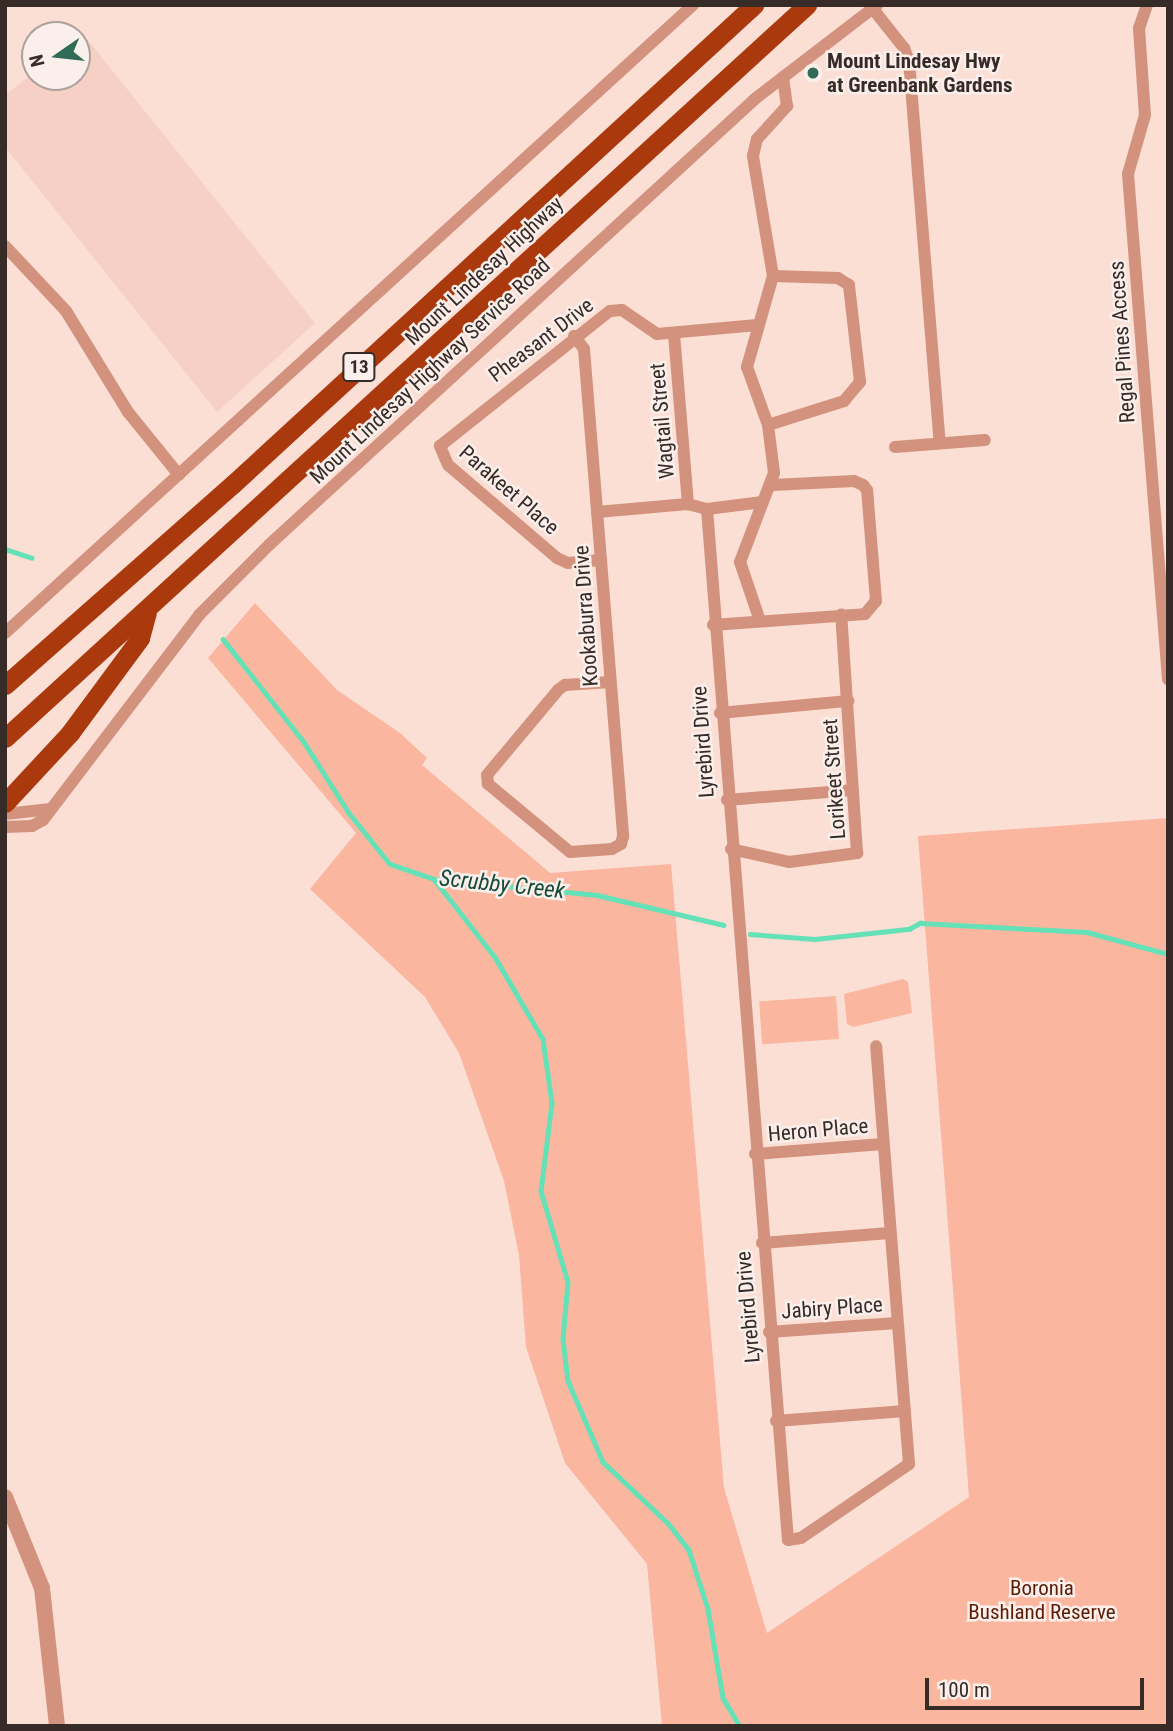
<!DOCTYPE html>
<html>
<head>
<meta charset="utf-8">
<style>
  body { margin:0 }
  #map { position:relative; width:1173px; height:1731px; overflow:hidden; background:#fbded4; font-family:"Roboto Condensed",sans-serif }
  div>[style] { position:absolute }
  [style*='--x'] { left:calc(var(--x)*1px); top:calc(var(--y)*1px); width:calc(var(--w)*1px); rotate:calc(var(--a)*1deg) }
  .built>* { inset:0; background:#f6d0c5 }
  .green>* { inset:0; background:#fbb6a0; transform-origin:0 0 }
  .stream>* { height:4.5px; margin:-2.25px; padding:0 2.25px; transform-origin:2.25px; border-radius:2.25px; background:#64e1b6 }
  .minor>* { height:12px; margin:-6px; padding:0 6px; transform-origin:6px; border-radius:6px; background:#d3927d }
  .tertiary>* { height:16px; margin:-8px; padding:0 8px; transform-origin:8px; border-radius:8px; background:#d3927d }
  .trunk>* { height:19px; margin:-9.5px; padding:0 9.5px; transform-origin:9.5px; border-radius:9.5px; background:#aa390e }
  .dots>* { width:19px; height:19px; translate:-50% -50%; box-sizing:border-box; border:4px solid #fbefeb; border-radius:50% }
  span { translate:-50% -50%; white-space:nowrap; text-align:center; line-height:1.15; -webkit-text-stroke:5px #fbefeb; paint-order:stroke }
  .shield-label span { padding:2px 5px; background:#fbefeb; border:2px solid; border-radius:5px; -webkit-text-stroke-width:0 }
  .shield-label { font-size:19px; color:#362b27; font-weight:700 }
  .poi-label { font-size:21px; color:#362b27; font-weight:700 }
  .left { translate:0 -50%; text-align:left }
  .street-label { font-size:21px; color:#362b27 }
  .park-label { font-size:21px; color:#5a1c07 }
  .water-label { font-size:23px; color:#154b39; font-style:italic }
  .frame { position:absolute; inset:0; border:7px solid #362b27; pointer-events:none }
  .north { position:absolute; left:21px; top:21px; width:70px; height:70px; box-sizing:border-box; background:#fbefeb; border:2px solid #aca19d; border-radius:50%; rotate:256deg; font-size:19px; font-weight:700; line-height:28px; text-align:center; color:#362b27 }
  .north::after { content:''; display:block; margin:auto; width:24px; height:32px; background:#2f6b56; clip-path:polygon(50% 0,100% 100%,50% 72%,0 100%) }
  .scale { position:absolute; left:925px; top:1678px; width:219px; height:32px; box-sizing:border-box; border:4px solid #362b27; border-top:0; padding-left:9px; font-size:21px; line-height:24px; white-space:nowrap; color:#362b27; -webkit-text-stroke:5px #fbefeb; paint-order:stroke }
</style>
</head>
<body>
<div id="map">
  <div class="built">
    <i style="clip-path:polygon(82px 33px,315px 323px,217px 412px,5px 147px,5px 95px,35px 72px,35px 77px,77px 77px,77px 38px)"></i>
  </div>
  <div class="green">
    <i style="clip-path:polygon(255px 603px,337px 690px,400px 733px,427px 758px,422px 765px,550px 873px,671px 864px,724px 1488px,767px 1633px,969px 1497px,918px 836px,1168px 818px,1168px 1726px,662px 1726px,647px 1564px,565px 1463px,526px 1347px,519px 1255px,504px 1181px,459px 1053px,425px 997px,310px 889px,356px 833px,208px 658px)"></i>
    <i style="clip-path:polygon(903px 979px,908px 982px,912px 1013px,853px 1027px,847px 1024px,844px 994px)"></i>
    <i style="left:836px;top:996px;width:43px;height:77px;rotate:86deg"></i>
  </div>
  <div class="stream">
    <i style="--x:5;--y:549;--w:28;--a:18"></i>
    <i style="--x:223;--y:639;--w:131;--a:51.8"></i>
    <i style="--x:304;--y:742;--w:84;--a:57.6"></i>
    <i style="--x:349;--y:813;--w:65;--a:51.2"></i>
    <i style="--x:390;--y:864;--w:46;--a:18.8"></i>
    <i style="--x:434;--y:879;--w:164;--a:5.6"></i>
    <i style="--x:597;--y:895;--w:130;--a:13.3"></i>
    <i style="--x:434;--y:879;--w:99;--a:52"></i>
    <i style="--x:495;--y:957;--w:95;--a:59.7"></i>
    <i style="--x:543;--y:1039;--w:65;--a:82"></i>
    <i style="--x:552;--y:1103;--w:89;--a:97.1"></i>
    <i style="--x:541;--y:1191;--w:95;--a:73.5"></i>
    <i style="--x:568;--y:1282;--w:57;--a:95"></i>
    <i style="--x:563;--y:1339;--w:42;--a:83.2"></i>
    <i style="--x:568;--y:1381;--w:88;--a:66.6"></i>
    <i style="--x:603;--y:1462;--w:89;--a:43.2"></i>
    <i style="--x:668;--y:1523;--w:34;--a:52"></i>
    <i style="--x:689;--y:1550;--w:62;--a:72.1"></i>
    <i style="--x:708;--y:1609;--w:90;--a:80.4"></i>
    <i style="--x:723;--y:1698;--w:33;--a:59"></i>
    <i style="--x:750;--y:934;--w:65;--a:4.4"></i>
    <i style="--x:815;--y:939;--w:95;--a:-6.1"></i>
    <i style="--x:909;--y:929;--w:13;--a:-29"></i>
    <i style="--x:920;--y:923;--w:167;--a:3.1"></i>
    <i style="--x:1087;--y:932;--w:84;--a:15.2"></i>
  </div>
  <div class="minor">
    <i style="--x:1147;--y:5;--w:24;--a:109"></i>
    <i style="--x:1139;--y:28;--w:87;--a:86.1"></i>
    <i style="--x:1145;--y:115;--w:61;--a:106.1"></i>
    <i style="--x:1128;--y:174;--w:507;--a:85.47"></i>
    <i style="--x:873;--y:9;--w:50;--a:51.5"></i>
    <i style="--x:904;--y:48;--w:14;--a:69"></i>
    <i style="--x:909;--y:61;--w:383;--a:85.4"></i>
    <i style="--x:5;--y:246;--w:89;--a:46.8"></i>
    <i style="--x:66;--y:311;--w:119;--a:58.5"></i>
    <i style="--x:128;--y:412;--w:81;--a:51"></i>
    <i style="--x:674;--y:334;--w:171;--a:85.3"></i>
    <i style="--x:574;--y:336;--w:16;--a:52"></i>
    <i style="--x:584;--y:349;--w:489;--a:85.4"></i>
    <i style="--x:623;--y:836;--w:8;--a:104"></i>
    <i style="--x:621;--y:844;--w:10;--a:151"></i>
    <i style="--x:612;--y:849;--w:42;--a:175.9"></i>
    <i style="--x:570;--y:852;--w:107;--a:-140.3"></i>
    <i style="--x:488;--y:784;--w:9;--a:-96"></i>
    <i style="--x:487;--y:775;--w:111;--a:-50.1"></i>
    <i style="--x:558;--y:690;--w:9;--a:-36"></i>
    <i style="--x:565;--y:685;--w:45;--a:-3.8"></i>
    <i style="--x:768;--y:425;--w:80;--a:-17.5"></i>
    <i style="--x:844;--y:401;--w:25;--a:-50"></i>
    <i style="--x:860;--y:382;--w:98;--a:-96.5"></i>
    <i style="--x:849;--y:285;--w:13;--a:-148"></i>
    <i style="--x:838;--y:278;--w:65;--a:-178.2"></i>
    <i style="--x:895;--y:447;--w:90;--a:-4.4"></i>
    <i style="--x:707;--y:509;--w:1034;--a:85.51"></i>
    <i style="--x:788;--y:1540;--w:13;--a:-9"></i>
    <i style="--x:801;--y:1538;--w:131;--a:-34.4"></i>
    <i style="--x:909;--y:1464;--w:419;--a:-94.5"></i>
    <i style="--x:597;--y:512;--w:91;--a:-5"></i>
    <i style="--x:688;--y:504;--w:20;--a:15"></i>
    <i style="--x:707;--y:509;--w:56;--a:-7.1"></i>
    <i style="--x:601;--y:560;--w:33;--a:175"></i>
    <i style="--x:568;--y:563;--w:12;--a:-156"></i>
    <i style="--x:557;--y:558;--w:143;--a:-139.5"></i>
    <i style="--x:448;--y:465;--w:21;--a:-113"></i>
    <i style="--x:440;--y:446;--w:217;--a:-38.5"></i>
    <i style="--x:610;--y:311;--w:12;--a:-5"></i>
    <i style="--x:622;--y:310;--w:42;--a:34.4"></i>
    <i style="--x:657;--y:334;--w:101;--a:-5.1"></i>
    <i style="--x:760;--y:621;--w:62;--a:-108.7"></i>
    <i style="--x:740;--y:562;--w:95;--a:-69.1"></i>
    <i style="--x:774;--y:473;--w:48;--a:-97.1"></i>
    <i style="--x:768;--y:425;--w:62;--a:-109.9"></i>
    <i style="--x:747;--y:367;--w:95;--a:-74.1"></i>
    <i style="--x:773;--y:276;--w:122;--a:-99.5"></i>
    <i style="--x:753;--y:156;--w:17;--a:-77"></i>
    <i style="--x:757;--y:139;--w:45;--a:-47.7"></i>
    <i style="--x:787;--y:106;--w:29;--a:-98"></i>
    <i style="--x:713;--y:625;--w:152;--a:-4.1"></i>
    <i style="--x:865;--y:614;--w:17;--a:-50"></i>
    <i style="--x:876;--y:601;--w:111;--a:-94.6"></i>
    <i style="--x:867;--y:490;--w:6;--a:-129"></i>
    <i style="--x:863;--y:485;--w:10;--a:-156"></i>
    <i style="--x:854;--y:481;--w:82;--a:177.2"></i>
    <i style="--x:5;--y:633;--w:932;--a:-42.39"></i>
    <i style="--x:720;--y:713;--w:129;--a:-5.4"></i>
    <i style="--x:727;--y:800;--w:126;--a:-4.5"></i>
    <i style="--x:5;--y:814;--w:46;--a:-6.2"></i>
    <i style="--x:5;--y:827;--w:27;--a:-2"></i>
    <i style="--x:32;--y:826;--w:13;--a:-29"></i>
    <i style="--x:43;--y:820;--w:258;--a:-52.7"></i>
    <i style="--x:199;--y:615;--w:100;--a:-45"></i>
    <i style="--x:270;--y:544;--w:660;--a:-42.54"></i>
    <i style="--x:756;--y:98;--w:153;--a:-37.5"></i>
    <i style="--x:731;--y:849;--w:59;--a:12.6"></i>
    <i style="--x:789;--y:862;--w:69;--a:-7.5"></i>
    <i style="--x:857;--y:853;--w:239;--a:-93.8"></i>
    <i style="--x:755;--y:1154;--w:128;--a:-4.5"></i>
    <i style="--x:762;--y:1243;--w:128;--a:-4.5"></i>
    <i style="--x:769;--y:1332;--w:128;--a:-4"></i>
    <i style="--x:776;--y:1421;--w:129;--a:-4.4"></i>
  </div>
  <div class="tertiary">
    <i style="--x:5;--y:1497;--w:98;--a:67.9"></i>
    <i style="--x:42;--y:1588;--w:139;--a:83.8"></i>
  </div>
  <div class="trunk">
    <i style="--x:5;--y:685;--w:304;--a:-41.4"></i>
    <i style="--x:233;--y:484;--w:708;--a:-42.59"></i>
    <i style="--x:5;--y:738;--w:1087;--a:-42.43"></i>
    <i style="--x:5;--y:803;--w:96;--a:-47.1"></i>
    <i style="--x:70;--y:733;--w:118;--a:-53.6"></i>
    <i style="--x:140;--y:638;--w:27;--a:-75"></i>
  </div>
  <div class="dots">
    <i style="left:813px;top:73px;background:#2f6b56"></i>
  </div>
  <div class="shield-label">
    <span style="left:359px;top:367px">13</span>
  </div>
  <div class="poi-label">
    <span class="left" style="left:827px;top:73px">Mount Lindesay Hwy<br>at Greenbank Gardens</span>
  </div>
  <div class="street-label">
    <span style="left:484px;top:271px;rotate:-43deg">Mount Lindesay Highway</span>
    <span style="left:541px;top:340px;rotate:-37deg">Pheasant Drive</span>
    <span style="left:1122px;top:342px;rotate:-94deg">Regal Pines Access</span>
    <span style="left:430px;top:371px;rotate:-43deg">Mount Lindesay Highway Service Road</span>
    <span style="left:662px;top:421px;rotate:-95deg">Wagtail Street</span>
    <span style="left:509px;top:490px;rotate:41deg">Parakeet Place</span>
    <span style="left:586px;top:616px;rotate:-94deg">Kookaburra Drive</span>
    <span style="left:703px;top:742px;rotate:-94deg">Lyrebird Drive</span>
    <span style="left:834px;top:779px;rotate:-94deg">Lorikeet Street</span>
    <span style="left:818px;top:1130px;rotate:-5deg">Heron Place</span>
    <span style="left:748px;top:1307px;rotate:-95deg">Lyrebird Drive</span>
    <span style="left:832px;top:1308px;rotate:-4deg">Jabiry Place</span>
  </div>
  <div class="park-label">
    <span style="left:1042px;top:1600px">Boronia<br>Bushland Reserve</span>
  </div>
  <div class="water-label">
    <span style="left:502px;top:885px;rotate:6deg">Scrubby Creek</span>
  </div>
  <div class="frame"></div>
  <div class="north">N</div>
  <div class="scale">100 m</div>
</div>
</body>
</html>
